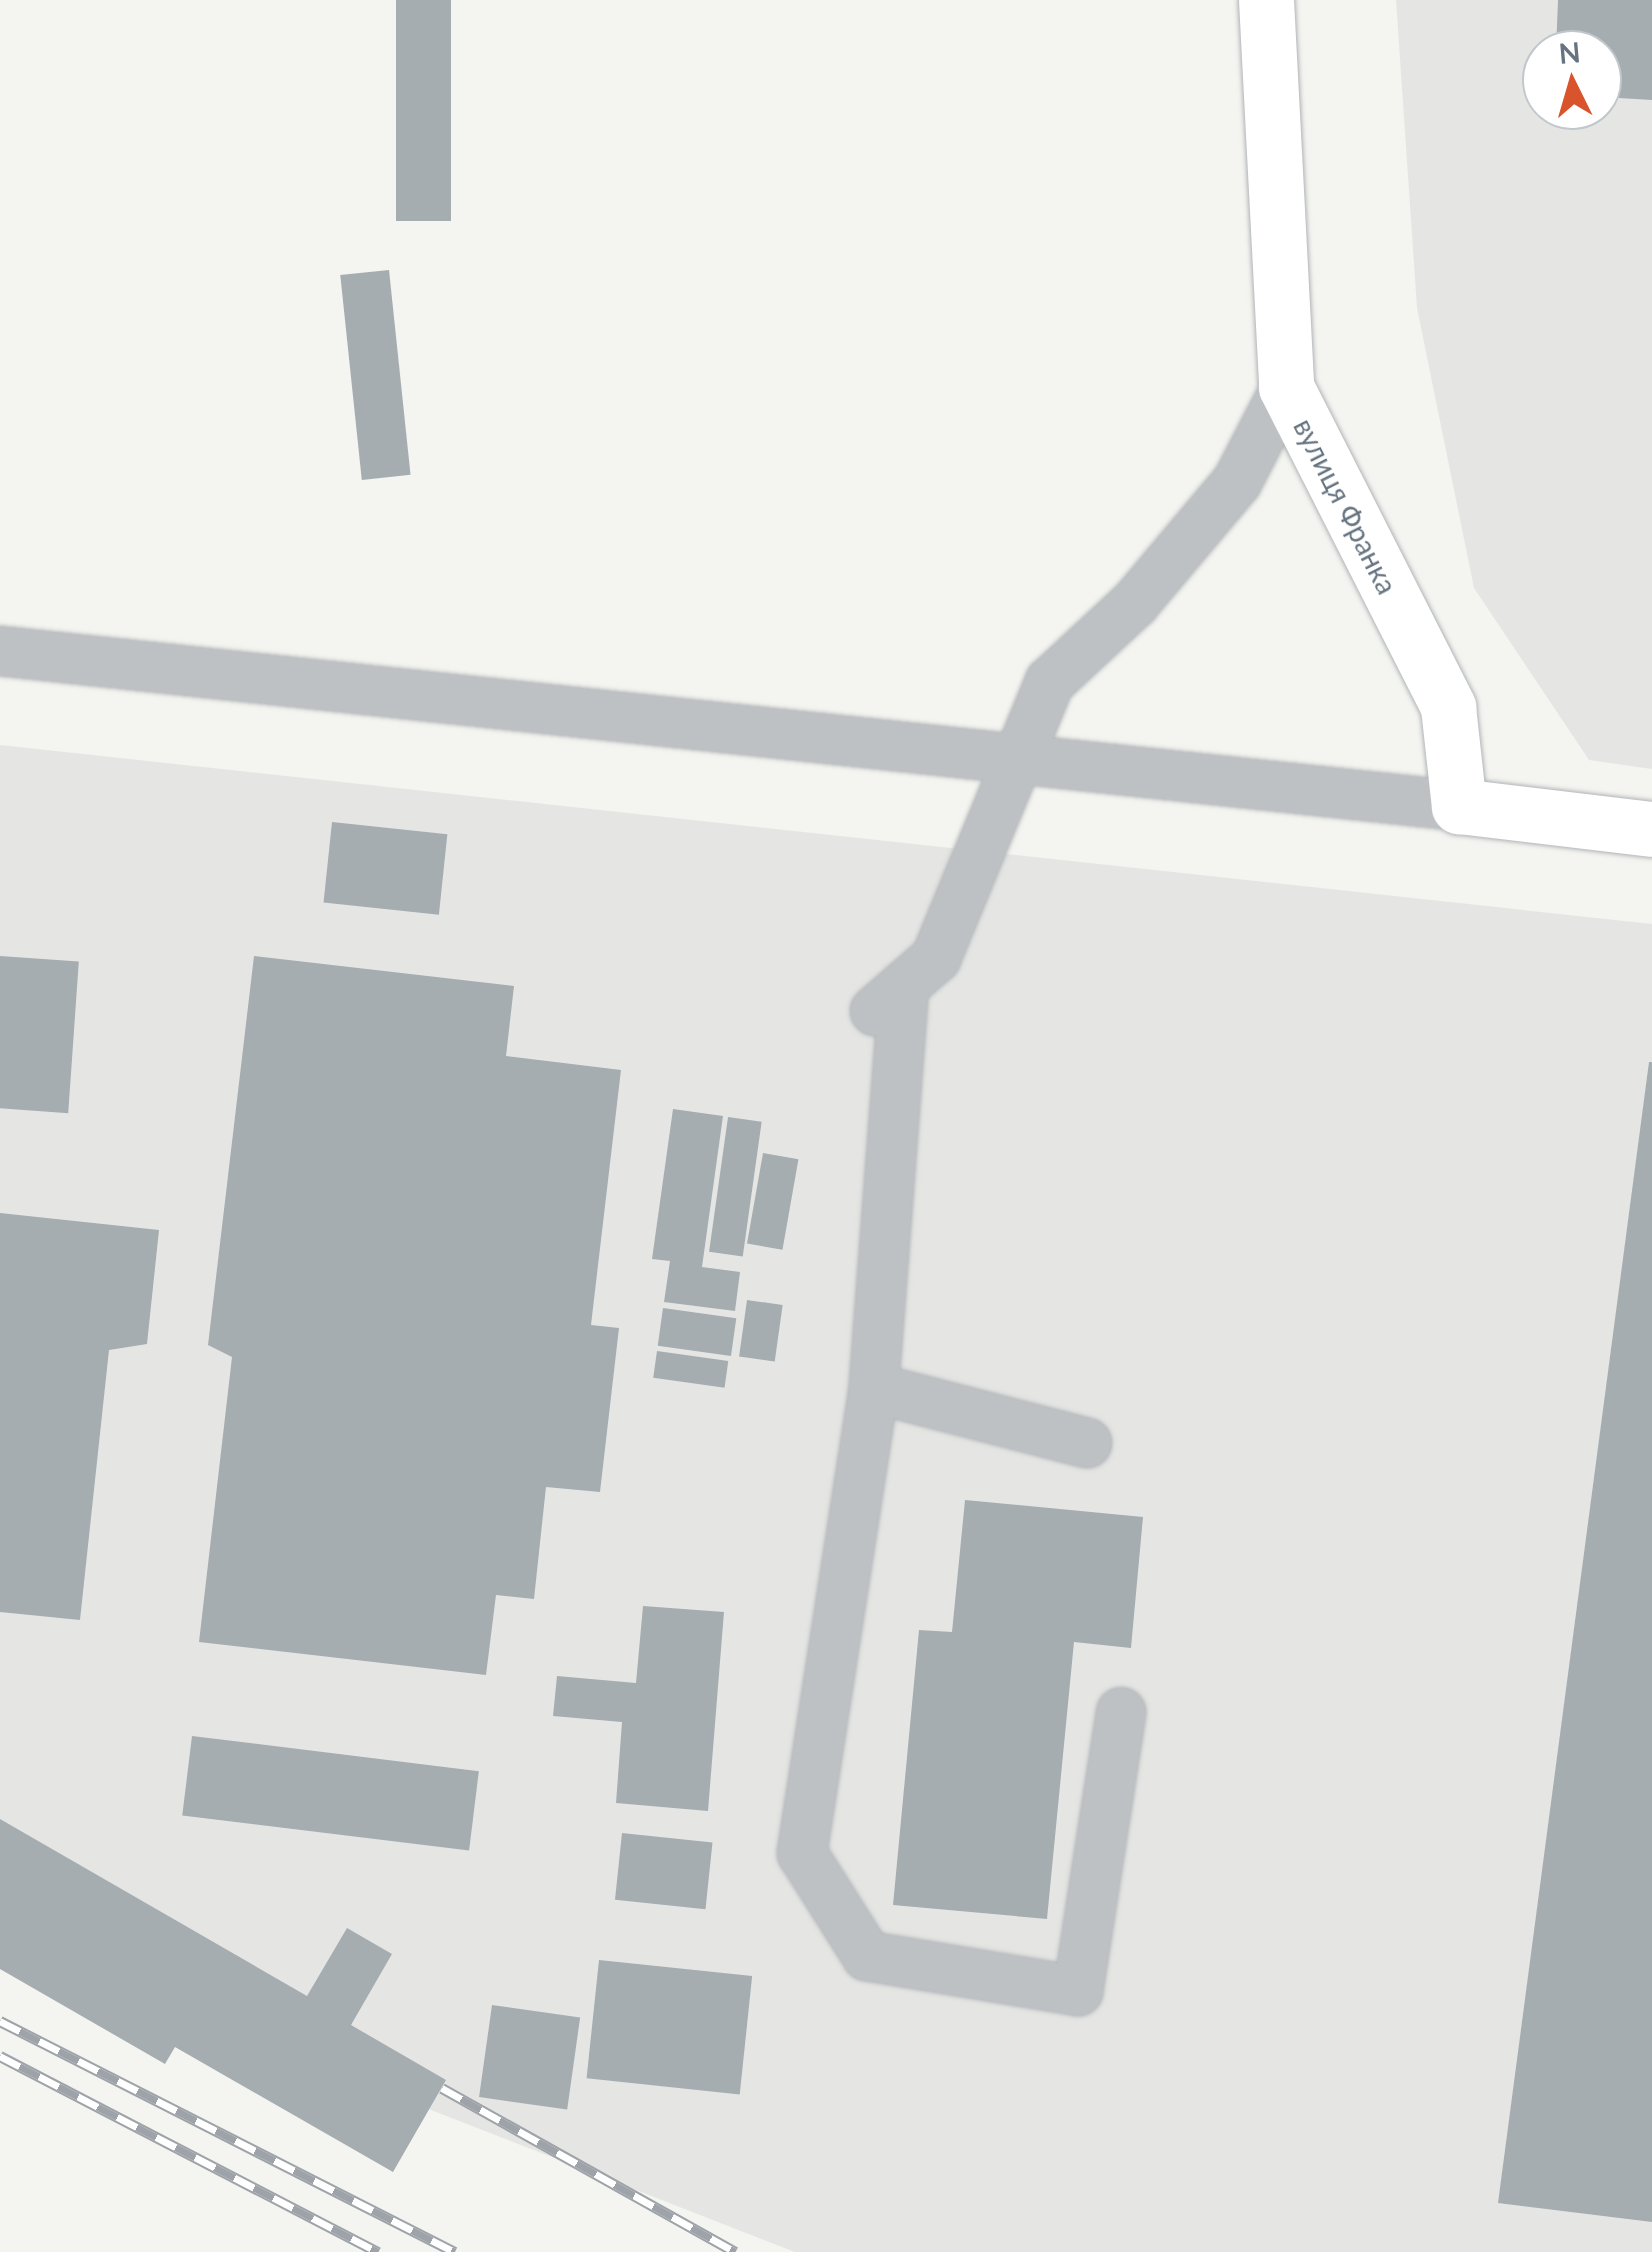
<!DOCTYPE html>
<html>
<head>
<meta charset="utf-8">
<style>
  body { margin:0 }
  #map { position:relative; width:1652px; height:2252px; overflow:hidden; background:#f4f4f0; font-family:Lato,sans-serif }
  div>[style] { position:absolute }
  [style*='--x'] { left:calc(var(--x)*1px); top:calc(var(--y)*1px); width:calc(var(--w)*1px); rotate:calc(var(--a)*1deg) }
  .built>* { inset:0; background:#e5e6e4 }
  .building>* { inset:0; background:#a5adb1; transform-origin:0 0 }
  .roads { filter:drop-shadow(0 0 2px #b1b5b8) drop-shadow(0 0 2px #b1b5b8) }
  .minor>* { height:48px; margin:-24px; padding:0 24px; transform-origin:24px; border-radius:24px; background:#bdc1c4 }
  .major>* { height:55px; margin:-27.5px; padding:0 27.5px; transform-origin:27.5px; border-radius:27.5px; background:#fff }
  .rail>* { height:11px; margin-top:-5.5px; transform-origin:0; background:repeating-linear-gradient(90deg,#fff 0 22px,#9da3a8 0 44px); box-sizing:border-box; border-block:2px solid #9da3a8 }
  span { translate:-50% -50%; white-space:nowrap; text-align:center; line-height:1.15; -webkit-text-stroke:10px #fff; paint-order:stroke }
  .street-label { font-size:28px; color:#657480 }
  .north { position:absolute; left:1522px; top:30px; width:100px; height:100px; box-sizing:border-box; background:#fff; border:2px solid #c1c7cc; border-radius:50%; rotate:355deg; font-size:28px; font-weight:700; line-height:40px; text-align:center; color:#657480 }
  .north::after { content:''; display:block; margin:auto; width:35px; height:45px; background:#d9542c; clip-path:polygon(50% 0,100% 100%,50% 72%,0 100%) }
</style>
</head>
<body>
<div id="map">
  <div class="built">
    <i style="clip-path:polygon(evenodd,1396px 0,1652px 0,1652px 769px,1589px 760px,1474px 588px,1417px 308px,1396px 0,1542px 50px,1602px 50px,1602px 110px,1542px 110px,1542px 50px)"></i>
    <i style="clip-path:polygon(0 745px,1652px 924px,1652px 2252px,795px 2252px,0 1942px)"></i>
  </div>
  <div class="building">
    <i style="left:396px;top:0;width:55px;height:221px"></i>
    <i style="clip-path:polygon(1558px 0,1652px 0,1652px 100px,1602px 97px,1602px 50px,1556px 50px)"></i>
    <i style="left:389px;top:270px;width:206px;height:49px;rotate:84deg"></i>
    <i style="left:332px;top:822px;width:116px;height:81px;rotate:6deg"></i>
    <i style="left:0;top:956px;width:79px;height:152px;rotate:4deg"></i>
    <i style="clip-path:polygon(254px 956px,514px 986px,506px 1056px,621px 1070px,591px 1325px,619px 1328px,600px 1492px,546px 1487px,534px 1599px,496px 1595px,486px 1675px,199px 1642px,232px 1357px,208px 1345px)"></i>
    <i style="clip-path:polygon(1649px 1062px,1652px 1062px,1652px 2222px,1498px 2203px)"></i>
    <i style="clip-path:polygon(673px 1109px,723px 1116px,702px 1267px,740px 1272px,735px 1311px,664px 1302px,670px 1261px,652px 1259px)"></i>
    <i style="left:728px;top:1117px;width:34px;height:136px;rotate:8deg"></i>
    <i style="left:763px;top:1153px;width:36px;height:92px;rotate:10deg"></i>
    <i style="clip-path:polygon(0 1213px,159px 1230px,147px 1344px,109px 1350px,80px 1620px,0 1612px)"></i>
    <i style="left:747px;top:1300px;width:36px;height:57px;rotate:8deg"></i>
    <i style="left:663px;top:1308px;width:74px;height:38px;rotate:8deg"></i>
    <i style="left:657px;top:1351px;width:72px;height:27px;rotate:8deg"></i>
    <i style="clip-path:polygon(965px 1500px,1143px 1517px,1131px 1648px,1074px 1642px,1047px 1919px,893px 1905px,919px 1630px,952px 1632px)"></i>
    <i style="clip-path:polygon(643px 1606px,724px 1612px,708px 1811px,616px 1803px,622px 1722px,553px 1716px,557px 1676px,636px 1683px)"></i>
    <i style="left:192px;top:1736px;width:289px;height:80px;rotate:7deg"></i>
    <i style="clip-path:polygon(0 1819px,307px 1996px,347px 1928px,392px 1954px,351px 2025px,446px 2080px,393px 2172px,175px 2047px,165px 2064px,0 1969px)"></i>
    <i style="left:622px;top:1833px;width:91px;height:67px;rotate:6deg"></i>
    <i style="left:599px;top:1960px;width:154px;height:119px;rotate:6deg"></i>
    <i style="left:492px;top:2005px;width:89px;height:93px;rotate:8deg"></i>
  </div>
  <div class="roads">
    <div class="minor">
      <i style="--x:0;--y:651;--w:1467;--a:6.06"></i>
      <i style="--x:904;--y:986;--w:403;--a:94.3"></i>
      <i style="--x:874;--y:1388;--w:220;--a:14.5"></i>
      <i style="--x:875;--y:1011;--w:81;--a:-41"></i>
      <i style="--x:936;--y:958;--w:299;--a:-67.6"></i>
      <i style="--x:1050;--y:682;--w:116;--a:-42.9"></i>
      <i style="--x:1135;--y:603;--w:158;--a:-49.9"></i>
      <i style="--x:1237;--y:482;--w:107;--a:-62.7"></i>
      <i style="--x:874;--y:1388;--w:471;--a:98.8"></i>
      <i style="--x:802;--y:1853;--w:122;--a:57.7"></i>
      <i style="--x:867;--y:1956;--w:214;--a:9.4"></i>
      <i style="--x:1078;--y:1991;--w:282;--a:-81.2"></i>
    </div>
    <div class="major">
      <i style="--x:1266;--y:0;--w:388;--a:87"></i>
      <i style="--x:1286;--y:387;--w:359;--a:63.1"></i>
      <i style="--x:1448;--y:707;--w:100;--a:83.7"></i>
      <i style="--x:1459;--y:806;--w:194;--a:6.8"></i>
    </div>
  </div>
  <div class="rail">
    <i style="--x:0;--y:2021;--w:510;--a:26.92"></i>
    <i style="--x:0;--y:2056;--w:426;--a:27.4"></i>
    <i style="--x:442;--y:2088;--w:336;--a:29.2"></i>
  </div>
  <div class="street-label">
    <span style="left:1346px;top:506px;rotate:63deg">вулиця Франка</span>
  </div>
  <div class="north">N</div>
</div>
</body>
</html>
